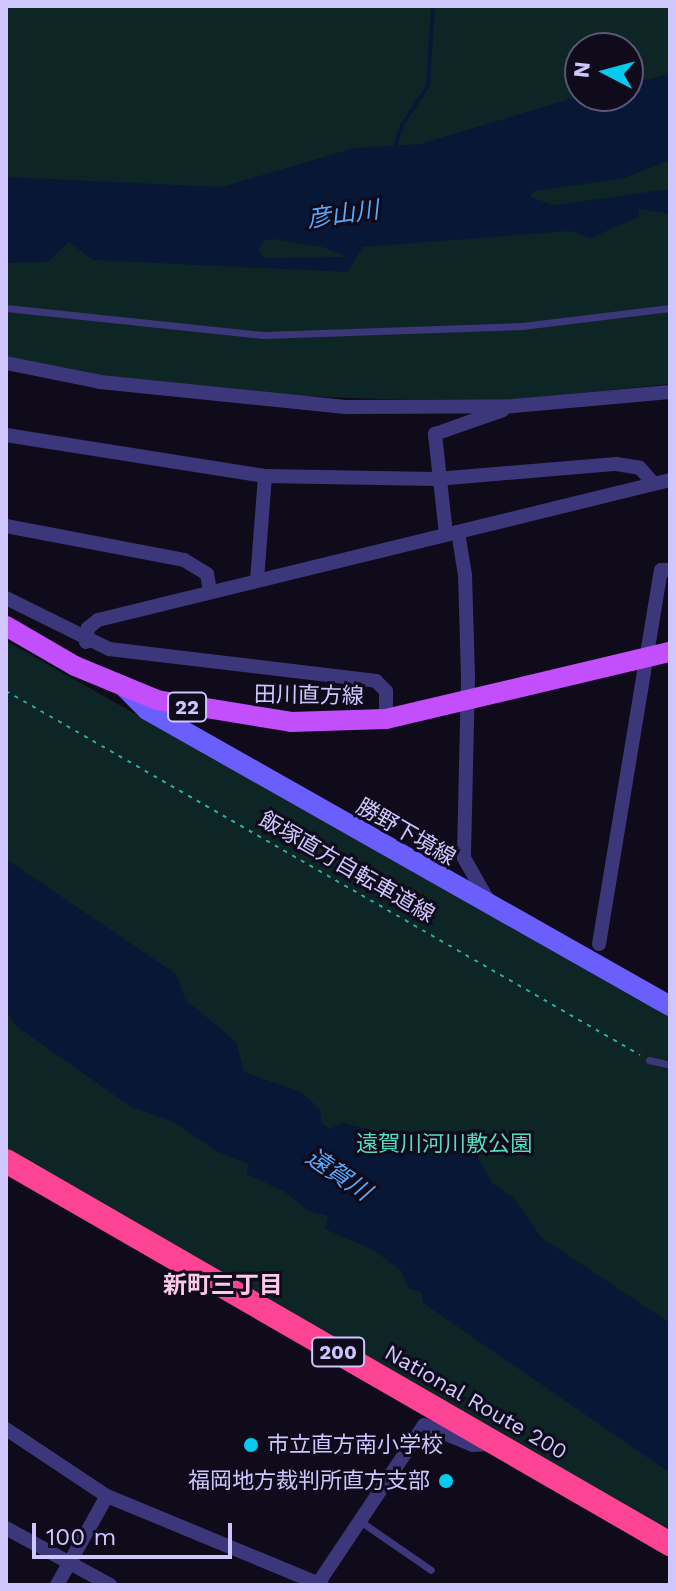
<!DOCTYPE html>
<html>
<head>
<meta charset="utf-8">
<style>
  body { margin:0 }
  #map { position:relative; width:676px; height:1591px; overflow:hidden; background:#0f0b1b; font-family:"Work Sans","Noto Sans JP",sans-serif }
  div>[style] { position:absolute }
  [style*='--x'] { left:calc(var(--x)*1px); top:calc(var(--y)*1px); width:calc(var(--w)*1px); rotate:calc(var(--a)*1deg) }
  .green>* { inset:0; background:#0e2525 }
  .water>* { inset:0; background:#091737 }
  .stream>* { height:4px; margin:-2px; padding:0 2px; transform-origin:2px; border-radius:2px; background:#091737 }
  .path>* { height:2px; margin-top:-1px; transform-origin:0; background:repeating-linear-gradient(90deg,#2eaba9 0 4px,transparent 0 10px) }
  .lane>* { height:7px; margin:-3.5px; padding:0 3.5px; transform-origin:3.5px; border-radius:3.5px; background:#3c377a }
  .street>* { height:14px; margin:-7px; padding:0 7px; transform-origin:7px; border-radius:7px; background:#3c377a }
  .secondary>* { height:20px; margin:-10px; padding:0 10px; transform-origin:10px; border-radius:10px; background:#6a5ffd }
  .primary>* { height:20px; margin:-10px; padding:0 10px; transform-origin:10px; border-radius:10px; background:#c34ffc }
  .highway>* { height:24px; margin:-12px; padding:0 12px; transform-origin:12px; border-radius:12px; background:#fc4394 }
  .dots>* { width:22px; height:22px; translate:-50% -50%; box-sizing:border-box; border:4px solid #0f0b1b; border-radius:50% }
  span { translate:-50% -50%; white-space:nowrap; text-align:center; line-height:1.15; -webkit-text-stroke:6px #0f0b1b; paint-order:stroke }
  .shield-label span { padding:2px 6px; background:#0f0b1b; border:2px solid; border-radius:6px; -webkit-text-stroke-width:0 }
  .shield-label { font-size:20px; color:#cfc6fe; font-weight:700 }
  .street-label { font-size:22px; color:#cfc6fe }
  .park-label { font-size:22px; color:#55dcc0 }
  .poi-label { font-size:22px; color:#cfc6fe }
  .left { translate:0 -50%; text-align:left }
  .right { translate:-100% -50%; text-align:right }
  .water-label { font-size:24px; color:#56a8fc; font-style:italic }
  .neighbourhood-label { font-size:24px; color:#fec8e8; font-weight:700 }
  .frame { position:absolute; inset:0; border:8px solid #cfc6fe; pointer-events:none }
  .north { position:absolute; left:564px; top:32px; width:80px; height:80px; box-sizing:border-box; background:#0f0b1b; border:2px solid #5c5676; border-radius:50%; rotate:276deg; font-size:22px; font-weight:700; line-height:32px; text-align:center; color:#cfc6fe }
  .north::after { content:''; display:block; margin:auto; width:28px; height:36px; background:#04cbed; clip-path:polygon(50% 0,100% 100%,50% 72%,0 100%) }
  .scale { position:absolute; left:32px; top:1523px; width:200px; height:36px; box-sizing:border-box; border:4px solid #cfc6fe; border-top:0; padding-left:10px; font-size:24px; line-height:28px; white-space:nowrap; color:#cfc6fe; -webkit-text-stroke:6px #0f0b1b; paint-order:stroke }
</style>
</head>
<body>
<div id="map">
  <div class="green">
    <i style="clip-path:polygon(evenodd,6px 6px,670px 6px,670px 384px,519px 399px,380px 399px,255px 394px,108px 377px,6px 358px,6px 6px,580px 48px,628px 48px,628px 96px,580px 96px,580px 48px)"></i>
    <i style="clip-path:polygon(6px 641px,670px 1015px,670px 1534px,6px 1148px)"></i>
  </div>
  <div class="water">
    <i style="clip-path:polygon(evenodd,670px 74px,670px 160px,621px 179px,534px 191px,530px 197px,554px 205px,670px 189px,670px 214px,638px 209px,639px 217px,590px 238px,570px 231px,363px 247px,347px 272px,93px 260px,69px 242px,47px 262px,6px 263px,6px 177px,222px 187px,354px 148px,420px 144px,580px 96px,628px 96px,628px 84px,670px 74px,273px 239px,322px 247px,348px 257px,264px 258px,259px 251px,263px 241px,273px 239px)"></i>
    <i style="clip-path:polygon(6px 859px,176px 974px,185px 999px,236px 1042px,244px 1072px,301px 1092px,321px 1110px,321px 1123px,330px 1129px,343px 1123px,393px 1135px,438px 1136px,473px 1149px,492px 1183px,514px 1198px,542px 1238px,670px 1323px,670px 1473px,423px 1303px,421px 1292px,408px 1288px,401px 1271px,375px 1251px,325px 1229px,328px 1216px,308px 1211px,285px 1192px,247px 1174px,248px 1163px,221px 1154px,172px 1121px,131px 1107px,16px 1026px,6px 1011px)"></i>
  </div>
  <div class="stream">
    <i style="--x:394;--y:150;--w:26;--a:-72"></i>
    <i style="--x:402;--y:125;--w:47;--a:-56.3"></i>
    <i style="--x:428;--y:86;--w:80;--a:-86.4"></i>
  </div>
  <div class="path">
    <i style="--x:6;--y:691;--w:731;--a:29.86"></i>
  </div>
  <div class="lane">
    <i style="--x:6;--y:308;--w:259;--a:6"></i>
    <i style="--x:264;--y:335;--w:258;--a:-2"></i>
    <i style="--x:522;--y:326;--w:149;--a:-6.9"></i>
    <i style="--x:649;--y:1060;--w:22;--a:13"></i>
    <i style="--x:360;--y:1521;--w:86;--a:34.6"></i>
  </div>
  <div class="street">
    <i style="--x:6;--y:363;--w:96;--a:11.4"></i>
    <i style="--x:100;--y:382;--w:249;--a:5.8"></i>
    <i style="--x:348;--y:407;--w:165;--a:-0.3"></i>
    <i style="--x:513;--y:406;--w:158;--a:-5.1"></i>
    <i style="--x:6;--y:435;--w:262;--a:9"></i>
    <i style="--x:265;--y:476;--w:171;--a:1"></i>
    <i style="--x:436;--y:479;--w:181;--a:-4.8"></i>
    <i style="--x:616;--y:464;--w:24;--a:9"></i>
    <i style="--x:640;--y:468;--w:20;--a:49"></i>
    <i style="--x:6;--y:526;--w:181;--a:10.8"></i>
    <i style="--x:184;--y:560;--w:27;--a:31"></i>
    <i style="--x:207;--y:574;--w:17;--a:80"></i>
    <i style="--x:458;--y:532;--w:44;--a:80.8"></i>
    <i style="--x:465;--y:575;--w:103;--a:88.3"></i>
    <i style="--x:468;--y:678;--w:180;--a:91.3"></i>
    <i style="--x:464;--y:858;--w:48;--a:60.3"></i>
    <i style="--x:446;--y:534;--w:101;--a:-96.3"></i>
    <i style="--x:435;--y:434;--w:72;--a:-19.4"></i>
    <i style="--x:257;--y:580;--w:104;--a:-85.6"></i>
    <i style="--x:6;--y:598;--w:115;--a:26.3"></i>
    <i style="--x:109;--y:649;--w:269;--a:6.8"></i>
    <i style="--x:376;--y:681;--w:14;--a:45"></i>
    <i style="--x:386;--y:691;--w:28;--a:90"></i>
    <i style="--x:86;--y:642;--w:14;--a:-82"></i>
    <i style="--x:88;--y:628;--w:13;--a:-39"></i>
    <i style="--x:98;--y:620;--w:589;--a:-13.75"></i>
    <i style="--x:599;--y:944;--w:379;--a:-80.6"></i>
    <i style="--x:661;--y:570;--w:9;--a:0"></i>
    <i style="--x:6;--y:1429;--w:121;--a:33.6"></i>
    <i style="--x:107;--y:1496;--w:233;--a:22.5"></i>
    <i style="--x:6;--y:1528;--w:119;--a:28.7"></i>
    <i style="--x:57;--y:1585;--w:102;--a:-60.7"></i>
    <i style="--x:317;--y:1585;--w:192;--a:-56.2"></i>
    <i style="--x:424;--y:1425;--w:53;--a:22.2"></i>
    <i style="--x:473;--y:1445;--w:18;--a:-3"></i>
  </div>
  <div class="secondary">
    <i style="--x:126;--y:689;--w:30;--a:45"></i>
    <i style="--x:147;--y:710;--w:601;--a:29.51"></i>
  </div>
  <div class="primary">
    <i style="--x:6;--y:626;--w:80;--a:30.1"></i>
    <i style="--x:75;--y:666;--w:89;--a:22.5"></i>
    <i style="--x:157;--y:700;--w:136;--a:9.3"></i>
    <i style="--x:291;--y:722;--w:95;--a:-1.8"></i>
    <i style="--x:386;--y:719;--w:292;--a:-13.3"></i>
  </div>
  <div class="highway">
    <i style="--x:6;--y:1161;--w:767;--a:29.98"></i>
  </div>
  <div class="dots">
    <i style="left:251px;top:1445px;background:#04cbed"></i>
    <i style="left:446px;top:1481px;background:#04cbed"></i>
  </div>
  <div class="shield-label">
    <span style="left:187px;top:707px">22</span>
    <span style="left:338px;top:1352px">200</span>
  </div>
  <div class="street-label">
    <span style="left:309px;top:695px;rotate:1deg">田川直方線</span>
    <span style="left:406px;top:832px;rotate:30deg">勝野下境線</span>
    <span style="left:347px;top:867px;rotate:30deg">飯塚直方自転車道線</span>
    <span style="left:476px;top:1402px;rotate:30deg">National Route 200</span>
  </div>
  <div class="park-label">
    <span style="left:444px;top:1144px">遠賀川河川敷公園</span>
  </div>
  <div class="poi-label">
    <span class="left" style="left:267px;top:1445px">市立直方南小学校</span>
    <span class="right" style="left:430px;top:1481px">福岡地方裁判所直方支部</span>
  </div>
  <div class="water-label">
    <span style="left:343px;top:215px;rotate:-8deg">彦山川</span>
    <span style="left:338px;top:1175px;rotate:34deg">遠賀川</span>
  </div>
  <div class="neighbourhood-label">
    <span style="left:223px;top:1286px">新町三丁目</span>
  </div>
  <div class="frame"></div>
  <div class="north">N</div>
  <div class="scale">100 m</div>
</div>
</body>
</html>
